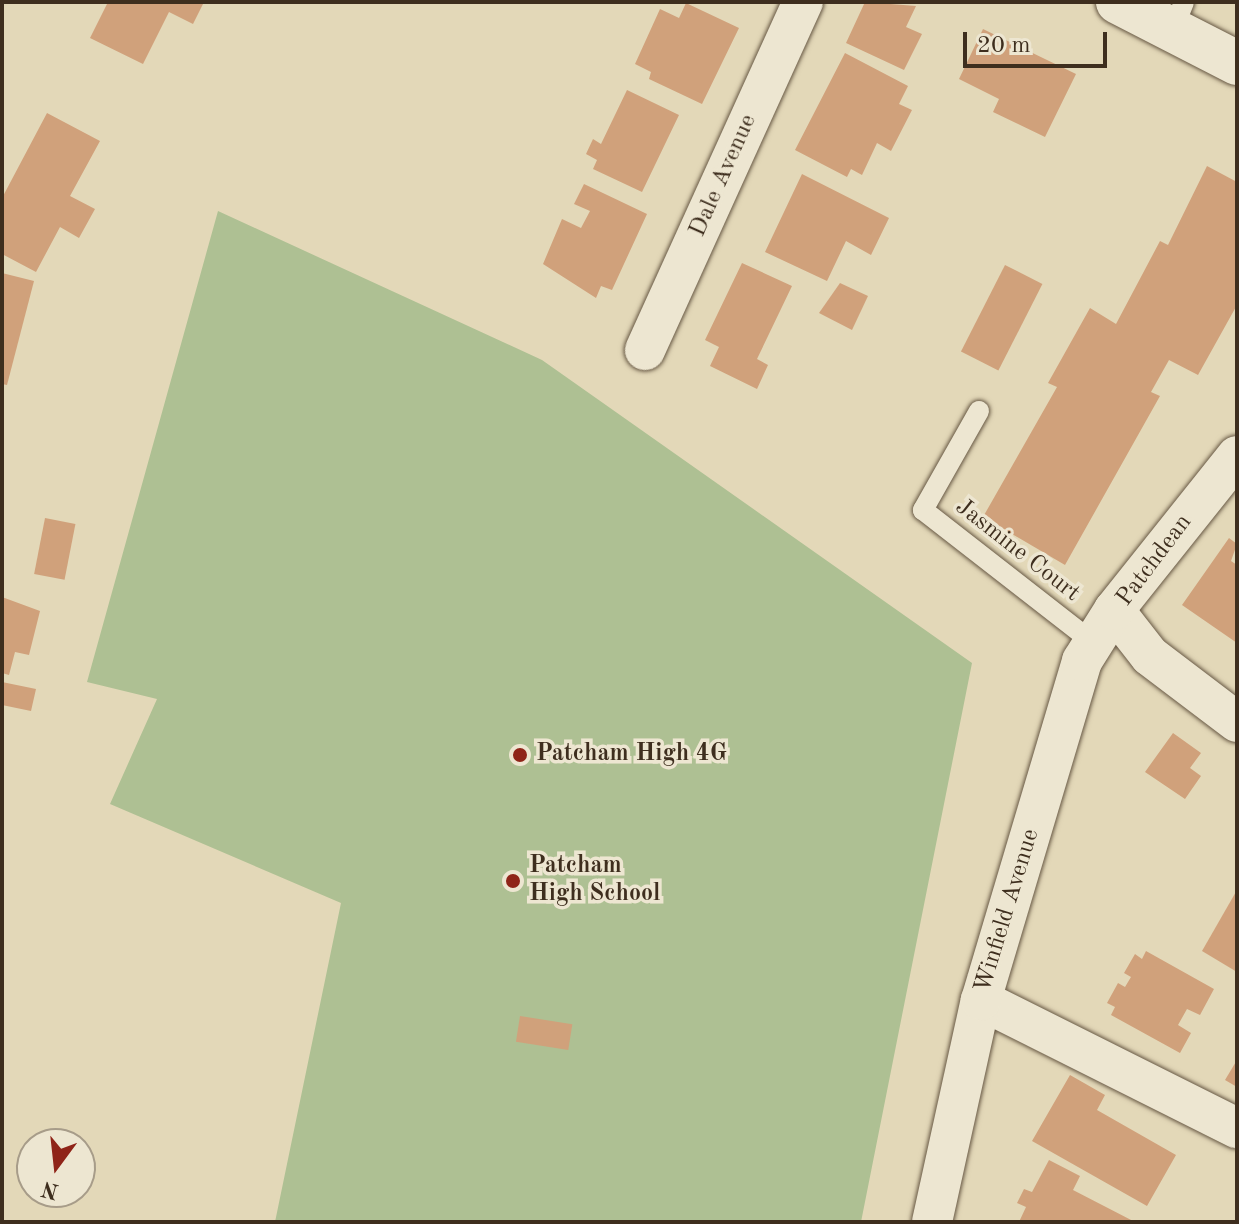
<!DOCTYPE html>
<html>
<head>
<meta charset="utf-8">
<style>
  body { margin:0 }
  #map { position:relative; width:1239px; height:1224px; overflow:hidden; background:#e3d8b8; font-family:"Old Standard TT",serif }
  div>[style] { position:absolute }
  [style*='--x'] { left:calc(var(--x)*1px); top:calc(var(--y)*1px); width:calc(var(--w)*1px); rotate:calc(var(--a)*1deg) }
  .green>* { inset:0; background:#aec093 }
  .building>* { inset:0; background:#d0a17b; transform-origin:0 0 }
  .roads { filter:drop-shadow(0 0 2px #675844) drop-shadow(0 0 2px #675844) }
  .service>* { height:20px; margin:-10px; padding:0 10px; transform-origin:10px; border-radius:10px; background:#ede6d1 }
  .minor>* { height:40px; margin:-20px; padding:0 20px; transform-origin:20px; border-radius:20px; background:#ede6d1 }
  .tertiary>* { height:44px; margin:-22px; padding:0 22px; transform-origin:22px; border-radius:22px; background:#ede6d1 }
  .dots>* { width:22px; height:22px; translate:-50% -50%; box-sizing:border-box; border:4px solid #ede6d1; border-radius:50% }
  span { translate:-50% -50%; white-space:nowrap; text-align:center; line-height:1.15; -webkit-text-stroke:7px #ede6d1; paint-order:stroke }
  .street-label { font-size:24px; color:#3e2e1e }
  .poi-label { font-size:24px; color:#3e2e1e; font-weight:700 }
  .left { translate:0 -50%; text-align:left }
  .frame { position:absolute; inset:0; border:4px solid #3e2e1e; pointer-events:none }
  .north { position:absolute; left:16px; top:1128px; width:80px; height:80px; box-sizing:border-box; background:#ede6d1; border:2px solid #a79c89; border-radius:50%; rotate:195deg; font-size:22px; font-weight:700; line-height:32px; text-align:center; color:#3e2e1e }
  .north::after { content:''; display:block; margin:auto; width:28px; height:36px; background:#8f2418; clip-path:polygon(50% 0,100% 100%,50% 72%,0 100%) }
  .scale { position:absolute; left:963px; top:32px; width:144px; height:36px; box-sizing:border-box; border:4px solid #3e2e1e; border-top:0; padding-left:10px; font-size:24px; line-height:28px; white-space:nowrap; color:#3e2e1e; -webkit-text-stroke:6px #ede6d1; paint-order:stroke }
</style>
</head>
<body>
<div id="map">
  <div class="green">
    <i style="clip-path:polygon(218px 211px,542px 360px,972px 663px,861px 1222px,275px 1222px,341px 903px,110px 804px,157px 699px,87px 682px)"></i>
  </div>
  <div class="building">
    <i style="clip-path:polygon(108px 2px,204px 2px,193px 24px,169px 12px,143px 64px,90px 38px)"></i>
    <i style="clip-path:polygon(865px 2px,916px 6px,906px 27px,922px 34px,904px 70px,846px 43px)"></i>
    <i style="clip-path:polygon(686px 3px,739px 28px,702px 104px,649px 79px,651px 72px,635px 64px,660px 9px,679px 18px)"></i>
    <i style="clip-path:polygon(983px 29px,1076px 74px,1045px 137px,993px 112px,999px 99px,959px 79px)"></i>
    <i style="clip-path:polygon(845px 53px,908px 86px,899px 104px,912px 110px,891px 151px,877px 143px,862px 175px,851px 169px,847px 177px,795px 150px)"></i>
    <i style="clip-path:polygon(627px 90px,679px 115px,642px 192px,593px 169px,597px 160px,586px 154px,593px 139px,601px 144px)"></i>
    <i style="clip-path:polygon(47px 113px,100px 141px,70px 196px,95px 209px,79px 238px,60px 227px,36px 272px,2px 254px,2px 198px)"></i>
    <i style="clip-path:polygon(1207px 166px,1237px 182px,1237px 305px,1198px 375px,1169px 360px,1151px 392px,1160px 396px,1065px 565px,983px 517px,1057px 387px,1048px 383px,1090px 308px,1116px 324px,1160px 241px,1168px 245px)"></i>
    <i style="clip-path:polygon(802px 174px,889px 218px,871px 255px,846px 241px,827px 281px,765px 252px)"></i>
    <i style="clip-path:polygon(584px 184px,647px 214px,612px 290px,601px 286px,596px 298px,543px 264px,562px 219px,581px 228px,590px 211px,574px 204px)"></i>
    <i style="clip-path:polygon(742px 263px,792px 286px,757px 359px,768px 365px,757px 389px,710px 366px,719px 347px,705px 340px)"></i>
    <i style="left:1005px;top:265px;width:42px;height:97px;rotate:27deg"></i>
    <i style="clip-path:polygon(2px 273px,34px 281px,7px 385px,2px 384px)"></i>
    <i style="clip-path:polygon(840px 283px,868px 296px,852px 330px,819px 313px)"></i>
    <i style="left:45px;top:518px;width:31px;height:57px;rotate:11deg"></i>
    <i style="clip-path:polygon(1229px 538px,1237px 544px,1231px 561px,1237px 565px,1237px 643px,1182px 605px)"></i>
    <i style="clip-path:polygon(2px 597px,40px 611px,29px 655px,15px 652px,9px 675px,2px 673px)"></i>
    <i style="clip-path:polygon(2px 682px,36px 689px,31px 711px,2px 705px)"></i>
    <i style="clip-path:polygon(1173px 733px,1201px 753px,1190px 768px,1201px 776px,1185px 799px,1145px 772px)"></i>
    <i style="clip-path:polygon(1237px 890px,1237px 972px,1202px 951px)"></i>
    <i style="clip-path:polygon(1146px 951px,1214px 989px,1200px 1015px,1187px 1009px,1178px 1025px,1191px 1033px,1180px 1053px,1111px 1015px,1115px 1007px,1107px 1003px,1118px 983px,1125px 987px,1131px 977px,1124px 973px,1135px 954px,1142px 959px)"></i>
    <i style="left:520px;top:1016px;width:53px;height:26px;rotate:9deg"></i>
    <i style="clip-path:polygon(1237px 1060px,1237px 1087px,1225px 1080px)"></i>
    <i style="clip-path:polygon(1070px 1075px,1105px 1095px,1097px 1110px,1176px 1155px,1147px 1206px,1032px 1141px)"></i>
    <i style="clip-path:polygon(1049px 1160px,1080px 1176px,1073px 1190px,1135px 1222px,1019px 1222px,1026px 1207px,1017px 1203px,1024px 1189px,1032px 1192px)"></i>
  </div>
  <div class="roads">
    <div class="service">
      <i style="--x:1172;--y:32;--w:32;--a:-68"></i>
      <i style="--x:979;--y:411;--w:114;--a:119.5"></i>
      <i style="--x:923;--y:510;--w:217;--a:37.9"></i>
    </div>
    <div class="minor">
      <i style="--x:645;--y:350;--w:382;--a:-65.6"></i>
      <i style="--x:1114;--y:610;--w:58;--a:52"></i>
      <i style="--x:1150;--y:656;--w:109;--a:37.2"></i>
      <i style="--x:981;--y:1000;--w:286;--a:26.6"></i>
      <i style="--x:932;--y:1222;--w:227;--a:-77.6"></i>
      <i style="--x:981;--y:1000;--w:354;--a:-73.4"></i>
      <i style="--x:1082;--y:661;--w:60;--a:-57.9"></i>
      <i style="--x:1114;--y:610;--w:197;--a:-51.4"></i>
    </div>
    <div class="tertiary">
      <i style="--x:1118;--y:2;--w:134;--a:27.1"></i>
    </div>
  </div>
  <div class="dots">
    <i style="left:520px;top:755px;background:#8f2418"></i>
    <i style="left:513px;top:881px;background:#8f2418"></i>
  </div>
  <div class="street-label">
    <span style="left:724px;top:176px;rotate:-66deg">Dale Avenue</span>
    <span style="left:1017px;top:551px;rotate:38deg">Jasmine Court</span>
    <span style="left:1155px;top:561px;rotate:-53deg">Patchdean</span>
    <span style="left:1008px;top:911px;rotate:-73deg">Winfield Avenue</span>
  </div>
  <div class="poi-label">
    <span class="left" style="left:536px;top:755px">Patcham High 4G</span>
    <span class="left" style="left:529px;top:881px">Patcham<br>High School</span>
  </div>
  <div class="frame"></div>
  <div class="north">N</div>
  <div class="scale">20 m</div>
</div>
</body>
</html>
